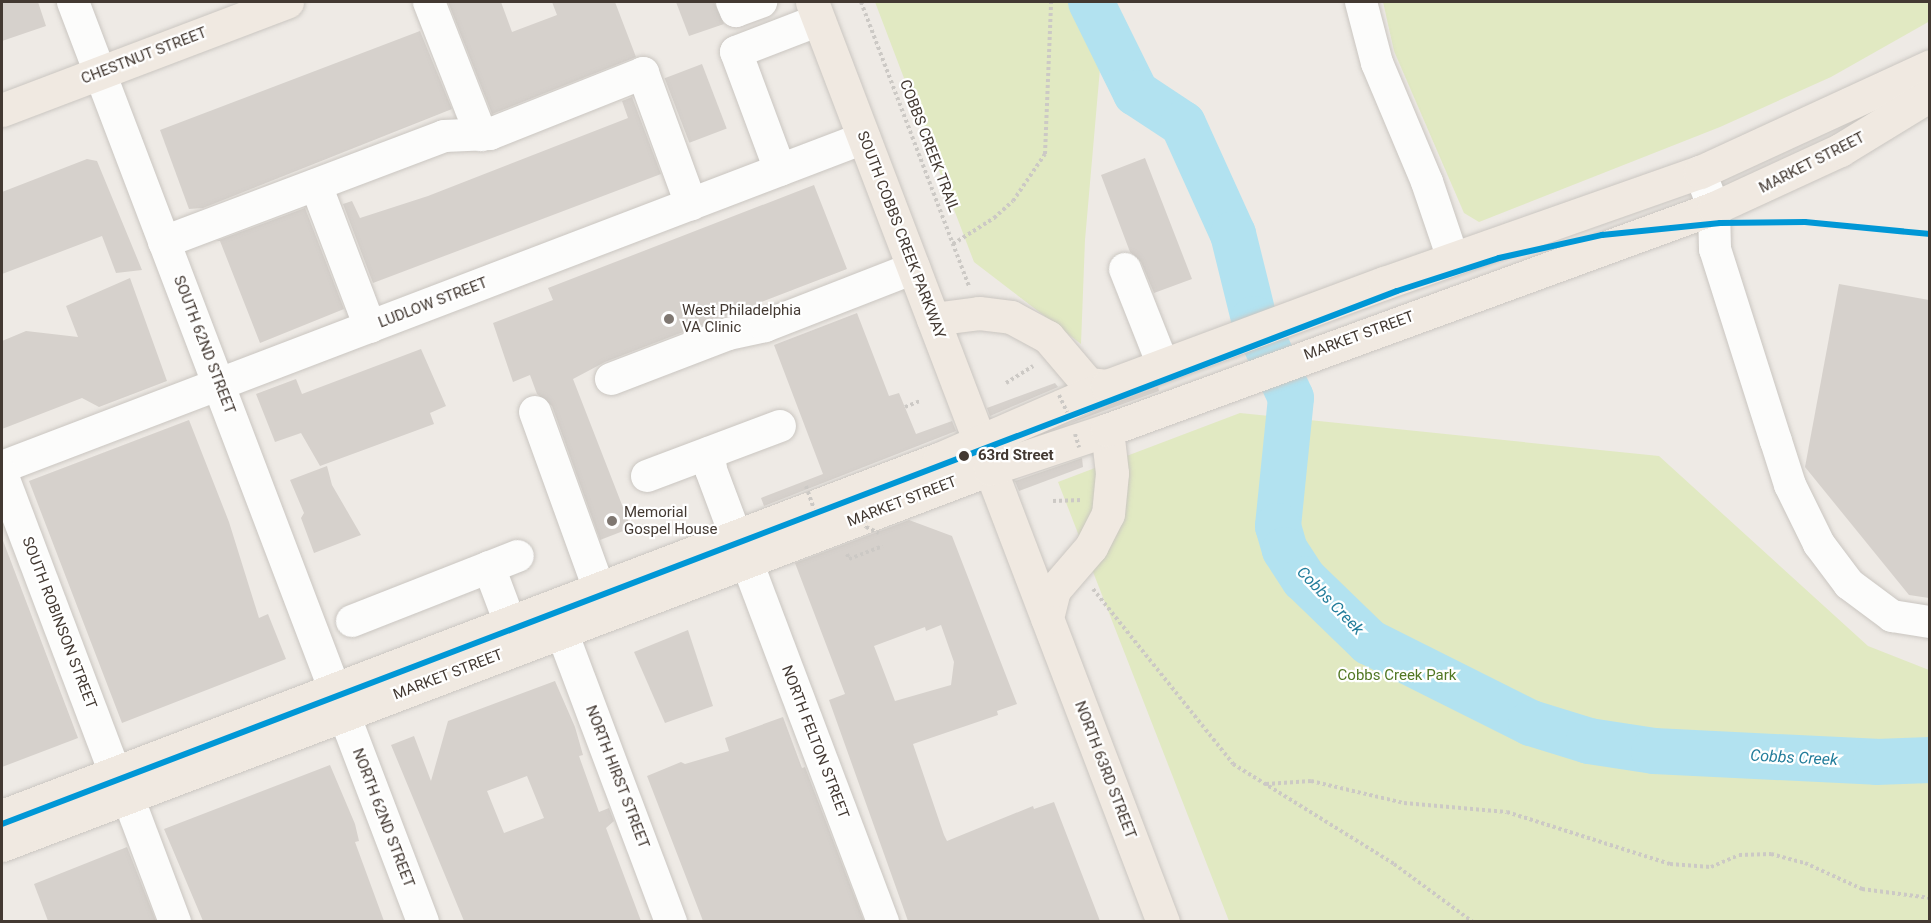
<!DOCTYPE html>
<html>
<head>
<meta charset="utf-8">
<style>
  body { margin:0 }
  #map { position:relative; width:1931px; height:923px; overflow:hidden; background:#eeeae5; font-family:Roboto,sans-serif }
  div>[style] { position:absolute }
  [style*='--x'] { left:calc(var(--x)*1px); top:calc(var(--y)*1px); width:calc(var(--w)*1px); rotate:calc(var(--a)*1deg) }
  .green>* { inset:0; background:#e1e9c2 }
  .river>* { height:46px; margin:-23px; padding:0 23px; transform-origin:23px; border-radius:23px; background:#b2e2f0 }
  .building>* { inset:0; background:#d6d1cc; transform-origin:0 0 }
  .path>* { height:4px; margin-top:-2px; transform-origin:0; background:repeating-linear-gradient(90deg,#ccc9c5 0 3px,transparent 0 6px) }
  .roads { filter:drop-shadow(0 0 2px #cac6c1) drop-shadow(0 0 2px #cac6c1) }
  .minor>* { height:32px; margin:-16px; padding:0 16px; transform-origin:16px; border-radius:16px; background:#fcfcfb }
  .major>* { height:33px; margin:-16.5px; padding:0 16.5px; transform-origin:16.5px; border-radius:16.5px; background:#f0e9e1 }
  .path-bridge>* { height:4px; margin-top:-2px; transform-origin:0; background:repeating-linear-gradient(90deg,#ccc9c5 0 3px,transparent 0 6px) }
  .metro-1>* { height:6px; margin:-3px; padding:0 3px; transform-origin:3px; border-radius:3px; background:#0097d6 }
  .dots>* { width:16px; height:16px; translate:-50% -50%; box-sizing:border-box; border:3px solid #fff; border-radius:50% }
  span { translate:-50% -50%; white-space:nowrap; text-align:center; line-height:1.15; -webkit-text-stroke:4.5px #fff; paint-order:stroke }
  .street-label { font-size:15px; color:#433932 }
  .poi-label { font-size:15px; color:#433932 }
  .left { translate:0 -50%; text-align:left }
  .stop-label { font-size:15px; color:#433932; font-weight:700 }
  .park-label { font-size:15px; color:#517723 }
  .water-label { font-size:16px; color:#237d9b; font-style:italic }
  .frame { position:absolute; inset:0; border:3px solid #433932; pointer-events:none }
</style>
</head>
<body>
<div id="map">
  <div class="green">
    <i style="clip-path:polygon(875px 2px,1099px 2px,1104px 23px,1085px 240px,1081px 344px,974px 262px)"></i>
    <i style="clip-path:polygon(1383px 2px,1929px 2px,1930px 21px,1831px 77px,1720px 127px,1479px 222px,1464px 213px,1394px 51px)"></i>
    <i style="clip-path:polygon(1240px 413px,1659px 456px,1868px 646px,1929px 670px,1929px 921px,1229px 921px,1058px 482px)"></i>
  </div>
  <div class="river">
    <i style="--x:1091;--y:2;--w:102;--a:63.7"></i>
    <i style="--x:1136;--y:93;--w:56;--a:33.4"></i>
    <i style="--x:1183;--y:124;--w:121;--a:65.6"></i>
    <i style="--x:1233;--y:234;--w:88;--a:76.1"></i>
    <i style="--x:1254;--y:319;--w:87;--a:64.9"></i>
    <i style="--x:1291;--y:398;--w:129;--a:95.8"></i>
    <i style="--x:1278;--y:526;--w:25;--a:74"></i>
    <i style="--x:1285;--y:550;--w:35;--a:57"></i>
    <i style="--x:1304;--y:579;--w:91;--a:44.1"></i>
    <i style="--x:1369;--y:642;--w:181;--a:26.6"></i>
    <i style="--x:1531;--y:723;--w:61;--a:17.2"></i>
    <i style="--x:1589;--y:741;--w:66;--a:8.7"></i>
    <i style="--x:1654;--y:751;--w:222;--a:2.8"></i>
    <i style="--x:1876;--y:762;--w:54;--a:-2.1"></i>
  </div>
  <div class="building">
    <i style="clip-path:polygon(2px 2px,38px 2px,46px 26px,2px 41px)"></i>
    <i style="clip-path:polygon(448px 2px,501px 2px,512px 32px,557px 15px,552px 2px,615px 2px,636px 57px,492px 114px)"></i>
    <i style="clip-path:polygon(676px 2px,714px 2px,724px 24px,689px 36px)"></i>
    <i style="clip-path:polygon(420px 31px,452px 109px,203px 208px,189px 209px,160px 130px)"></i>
    <i style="left:702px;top:64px;width:69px;height:40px;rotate:69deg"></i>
    <i style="clip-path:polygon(632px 97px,661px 174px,373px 283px,343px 204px,352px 201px,360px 218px,428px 196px,628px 118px,622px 101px)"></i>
    <i style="clip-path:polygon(1145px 158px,1192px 279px,1154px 293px,1141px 262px,1130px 252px,1101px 175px)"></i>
    <i style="clip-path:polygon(87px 159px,97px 161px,142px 270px,116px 273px,102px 236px,2px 274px,2px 192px)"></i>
    <i style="clip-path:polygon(814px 185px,847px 269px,605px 362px,573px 379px,631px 528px,600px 540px,552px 406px,537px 394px,530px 375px,513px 382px,493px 323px,553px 300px,548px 288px)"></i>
    <i style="clip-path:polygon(305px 208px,344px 309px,260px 343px,220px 241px,216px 241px)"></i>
    <i style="clip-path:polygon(130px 278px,167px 381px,99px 407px,82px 398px,2px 429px,2px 341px,26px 331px,78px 337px,66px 306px)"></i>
    <i style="clip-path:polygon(1839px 284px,1929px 300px,1929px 598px,1909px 595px,1805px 467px)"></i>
    <i style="clip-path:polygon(857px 313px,889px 396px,899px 393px,916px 434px,952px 421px,956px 431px,764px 506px,761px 498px,823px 474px,774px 345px)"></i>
    <i style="clip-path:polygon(421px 349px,446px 406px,430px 413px,434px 424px,320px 466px,301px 433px,275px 442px,256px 394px,296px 379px,302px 394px)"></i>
    <i style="clip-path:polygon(1055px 383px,1058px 387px,990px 416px,987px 408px)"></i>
    <i style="clip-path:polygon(1158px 387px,1159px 391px,1070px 423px,1114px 403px)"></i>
    <i style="clip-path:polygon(189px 420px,229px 522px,259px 618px,268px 614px,286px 659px,122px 723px,29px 481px)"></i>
    <i style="clip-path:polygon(1082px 458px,1083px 467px,1019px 491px,1015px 481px)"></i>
    <i style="clip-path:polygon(327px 466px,332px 485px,361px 535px,314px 553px,301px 518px,304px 513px,290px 480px)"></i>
    <i style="clip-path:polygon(evenodd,909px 520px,952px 536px,1017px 704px,997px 711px,998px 715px,913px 744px,944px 835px,947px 841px,1033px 806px,1034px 809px,1054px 802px,1100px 921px,908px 921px,829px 700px,845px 694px,795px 563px,909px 520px,941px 625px,954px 662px,951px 685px,895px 701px,874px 646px,925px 627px,926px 631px,941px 625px)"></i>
    <i style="clip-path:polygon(2px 538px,78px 738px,2px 767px)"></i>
    <i style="clip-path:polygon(688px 630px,713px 706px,665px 723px,634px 652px)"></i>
    <i style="clip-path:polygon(evenodd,555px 681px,575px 727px,583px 755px,579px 756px,599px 812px,609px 808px,614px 821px,606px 828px,641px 921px,464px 921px,391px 745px,414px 736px,431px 781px,448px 721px,555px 681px,527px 776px,544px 818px,504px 833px,487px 791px,527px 776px)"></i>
    <i style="clip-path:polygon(783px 717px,802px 768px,805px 767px,864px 921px,703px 921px,647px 776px,681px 762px,685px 764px,729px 751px,725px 738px)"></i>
    <i style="clip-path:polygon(330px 765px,355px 824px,359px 841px,355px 842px,384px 921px,203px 921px,164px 829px)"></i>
    <i style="clip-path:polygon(127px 847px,156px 921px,48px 921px,34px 884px)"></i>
  </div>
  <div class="path">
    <i style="--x:861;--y:2;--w:305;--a:69.2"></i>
    <i style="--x:953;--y:244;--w:49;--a:-32.4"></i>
    <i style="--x:994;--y:218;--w:25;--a:-42"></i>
    <i style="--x:1013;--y:201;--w:57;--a:-55.8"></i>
    <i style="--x:1045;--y:154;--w:152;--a:-87.7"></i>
    <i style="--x:1006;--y:383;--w:32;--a:-32"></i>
    <i style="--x:905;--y:407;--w:16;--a:-22"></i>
    <i style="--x:1053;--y:501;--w:29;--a:-2"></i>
    <i style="--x:847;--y:554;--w:5;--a:68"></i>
    <i style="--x:849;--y:559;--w:36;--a:-21"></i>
    <i style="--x:1093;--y:589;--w:224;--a:51.3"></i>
    <i style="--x:1233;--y:764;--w:190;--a:31.8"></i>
    <i style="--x:1394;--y:864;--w:98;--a:36.3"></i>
    <i style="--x:1266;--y:784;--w:45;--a:-3.8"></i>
    <i style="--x:1311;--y:781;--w:96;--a:13.3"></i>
    <i style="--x:1404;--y:803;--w:103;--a:5"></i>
    <i style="--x:1507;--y:812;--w:171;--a:17.7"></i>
    <i style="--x:1670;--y:864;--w:41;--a:4.2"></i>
    <i style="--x:1711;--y:867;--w:30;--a:-23"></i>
    <i style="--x:1739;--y:855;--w:32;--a:-2"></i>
    <i style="--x:1771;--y:854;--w:35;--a:15"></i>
    <i style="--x:1805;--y:863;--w:63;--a:24.5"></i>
    <i style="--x:1862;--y:889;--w:69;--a:7.5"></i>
  </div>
  <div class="roads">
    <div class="minor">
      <i style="--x:73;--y:2;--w:984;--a:69.17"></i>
      <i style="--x:429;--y:2;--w:143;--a:68.6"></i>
      <i style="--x:732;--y:2;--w:10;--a:66"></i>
      <i style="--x:736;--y:11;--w:27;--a:-20"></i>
      <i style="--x:1361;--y:2;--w:63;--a:75.3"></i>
      <i style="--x:1377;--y:63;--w:129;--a:67.2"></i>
      <i style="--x:1427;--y:182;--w:81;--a:71.3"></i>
      <i style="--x:780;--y:170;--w:126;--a:-110.4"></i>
      <i style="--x:736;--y:52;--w:89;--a:-21.1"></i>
      <i style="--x:1700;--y:172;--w:39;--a:69"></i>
      <i style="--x:1714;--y:208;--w:41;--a:88.6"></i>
      <i style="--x:1715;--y:249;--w:201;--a:72.4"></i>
      <i style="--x:1776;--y:441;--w:46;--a:72.3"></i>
      <i style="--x:1790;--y:485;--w:66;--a:63.8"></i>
      <i style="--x:1819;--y:544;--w:50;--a:53.1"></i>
      <i style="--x:1849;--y:584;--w:54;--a:36.7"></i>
      <i style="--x:1892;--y:616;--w:38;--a:9"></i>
      <i style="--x:316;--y:185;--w:152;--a:69.2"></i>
      <i style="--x:164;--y:242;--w:299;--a:-20.7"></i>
      <i style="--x:444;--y:136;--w:46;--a:-2.5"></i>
      <i style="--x:490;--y:134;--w:165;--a:-21.7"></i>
      <i style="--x:643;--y:73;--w:140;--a:69.9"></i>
      <i style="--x:1125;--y:269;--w:103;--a:68.4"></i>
      <i style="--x:611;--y:379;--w:125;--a:-21"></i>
      <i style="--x:728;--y:334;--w:38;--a:-12"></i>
      <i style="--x:765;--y:326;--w:160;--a:-21.3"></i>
      <i style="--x:535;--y:412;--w:188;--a:70.1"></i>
      <i style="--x:709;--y:453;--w:17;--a:83"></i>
      <i style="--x:711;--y:470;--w:72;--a:69.5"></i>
      <i style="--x:2;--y:467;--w:923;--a:-20.89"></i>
      <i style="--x:2;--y:474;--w:320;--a:69.3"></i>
      <i style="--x:647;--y:476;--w:142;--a:-20.6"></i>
      <i style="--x:747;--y:562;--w:385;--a:69.3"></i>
      <i style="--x:489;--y:567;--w:60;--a:69.4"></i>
      <i style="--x:352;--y:621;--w:178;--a:-21.4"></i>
      <i style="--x:562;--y:632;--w:310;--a:69.4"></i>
      <i style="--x:128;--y:797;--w:134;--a:69.4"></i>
    </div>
    <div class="major">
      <i style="--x:812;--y:2;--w:985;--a:69.12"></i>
      <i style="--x:2;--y:110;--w:305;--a:-20.8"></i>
      <i style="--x:933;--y:319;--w:46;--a:-7.4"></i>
      <i style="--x:979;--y:313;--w:32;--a:7"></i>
      <i style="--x:1011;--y:317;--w:42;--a:28.4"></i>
      <i style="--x:1048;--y:337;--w:62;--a:49.6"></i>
      <i style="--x:1088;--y:384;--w:19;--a:6"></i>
      <i style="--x:1047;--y:618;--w:29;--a:-76"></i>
      <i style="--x:1054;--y:590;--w:57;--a:-49.3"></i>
      <i style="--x:1091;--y:547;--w:37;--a:-63"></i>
      <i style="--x:1108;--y:514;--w:41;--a:-84.4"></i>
      <i style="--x:1112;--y:473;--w:43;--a:-96.6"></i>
      <i style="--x:2;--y:816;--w:1003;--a:-20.86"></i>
      <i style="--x:939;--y:459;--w:183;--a:-23.5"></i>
      <i style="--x:1107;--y:386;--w:296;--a:-20.4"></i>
      <i style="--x:1384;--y:283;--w:335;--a:-19.4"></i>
      <i style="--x:1700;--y:172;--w:253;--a:-24.7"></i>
      <i style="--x:2;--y:845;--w:1057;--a:-20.84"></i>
      <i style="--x:990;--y:469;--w:123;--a:-18.4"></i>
      <i style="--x:1107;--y:430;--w:646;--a:-20.09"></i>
      <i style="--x:1714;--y:208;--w:139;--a:-24.7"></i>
      <i style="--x:1840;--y:150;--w:105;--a:-31.4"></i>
    </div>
  </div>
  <div class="path-bridge">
    <i style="--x:1059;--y:395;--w:19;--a:65"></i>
    <i style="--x:1075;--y:434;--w:14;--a:73"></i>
    <i style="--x:806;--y:486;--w:24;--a:71"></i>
    <i style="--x:862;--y:515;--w:13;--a:72"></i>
    <i style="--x:866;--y:527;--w:14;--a:25"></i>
  </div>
  <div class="metro-1">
    <i style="--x:2;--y:824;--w:1493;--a:-20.91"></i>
    <i style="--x:1397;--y:291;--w:107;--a:-17.9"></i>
    <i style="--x:1499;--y:258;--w:106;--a:-12.6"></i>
    <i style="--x:1602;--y:235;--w:119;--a:-5.8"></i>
    <i style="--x:1720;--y:223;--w:85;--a:-0.7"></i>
    <i style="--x:1805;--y:222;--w:126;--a:5.5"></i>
  </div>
  <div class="dots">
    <i style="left:669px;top:319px;background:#7f7771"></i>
    <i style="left:964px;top:456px;background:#433932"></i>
    <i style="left:612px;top:521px;background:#7f7771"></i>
  </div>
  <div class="street-label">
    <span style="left:144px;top:56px;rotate:-21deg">CHESTNUT STREET</span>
    <span style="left:929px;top:146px;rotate:69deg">COBBS CREEK TRAIL</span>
    <span style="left:1812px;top:163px;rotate:-27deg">MARKET STREET</span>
    <span style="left:901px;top:235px;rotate:69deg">SOUTH COBBS CREEK PARKWAY</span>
    <span style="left:433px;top:303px;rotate:-21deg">LUDLOW STREET</span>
    <span style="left:1359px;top:336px;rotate:-20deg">MARKET STREET</span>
    <span style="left:204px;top:345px;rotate:69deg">SOUTH 62ND STREET</span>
    <span style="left:902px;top:502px;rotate:-21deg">MARKET STREET</span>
    <span style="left:59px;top:623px;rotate:69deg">SOUTH ROBINSON STREET</span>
    <span style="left:448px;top:675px;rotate:-21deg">MARKET STREET</span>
    <span style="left:815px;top:742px;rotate:69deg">NORTH FELTON STREET</span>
    <span style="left:1105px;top:770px;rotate:69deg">NORTH 63RD STREET</span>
    <span style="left:617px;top:777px;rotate:69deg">NORTH HIRST STREET</span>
    <span style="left:383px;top:818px;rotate:69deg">NORTH 62ND STREET</span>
  </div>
  <div class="poi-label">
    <span class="left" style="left:682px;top:319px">West Philadelphia<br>VA Clinic</span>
    <span class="left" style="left:624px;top:521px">Memorial<br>Gospel House</span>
  </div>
  <div class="stop-label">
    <span class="left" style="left:978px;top:456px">63rd Street</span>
  </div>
  <div class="park-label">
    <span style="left:1397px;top:676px">Cobbs Creek Park</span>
  </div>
  <div class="water-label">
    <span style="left:1330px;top:601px;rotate:46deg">Cobbs Creek</span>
    <span style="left:1794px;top:758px;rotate:3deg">Cobbs Creek</span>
  </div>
  <div class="frame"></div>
</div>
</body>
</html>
